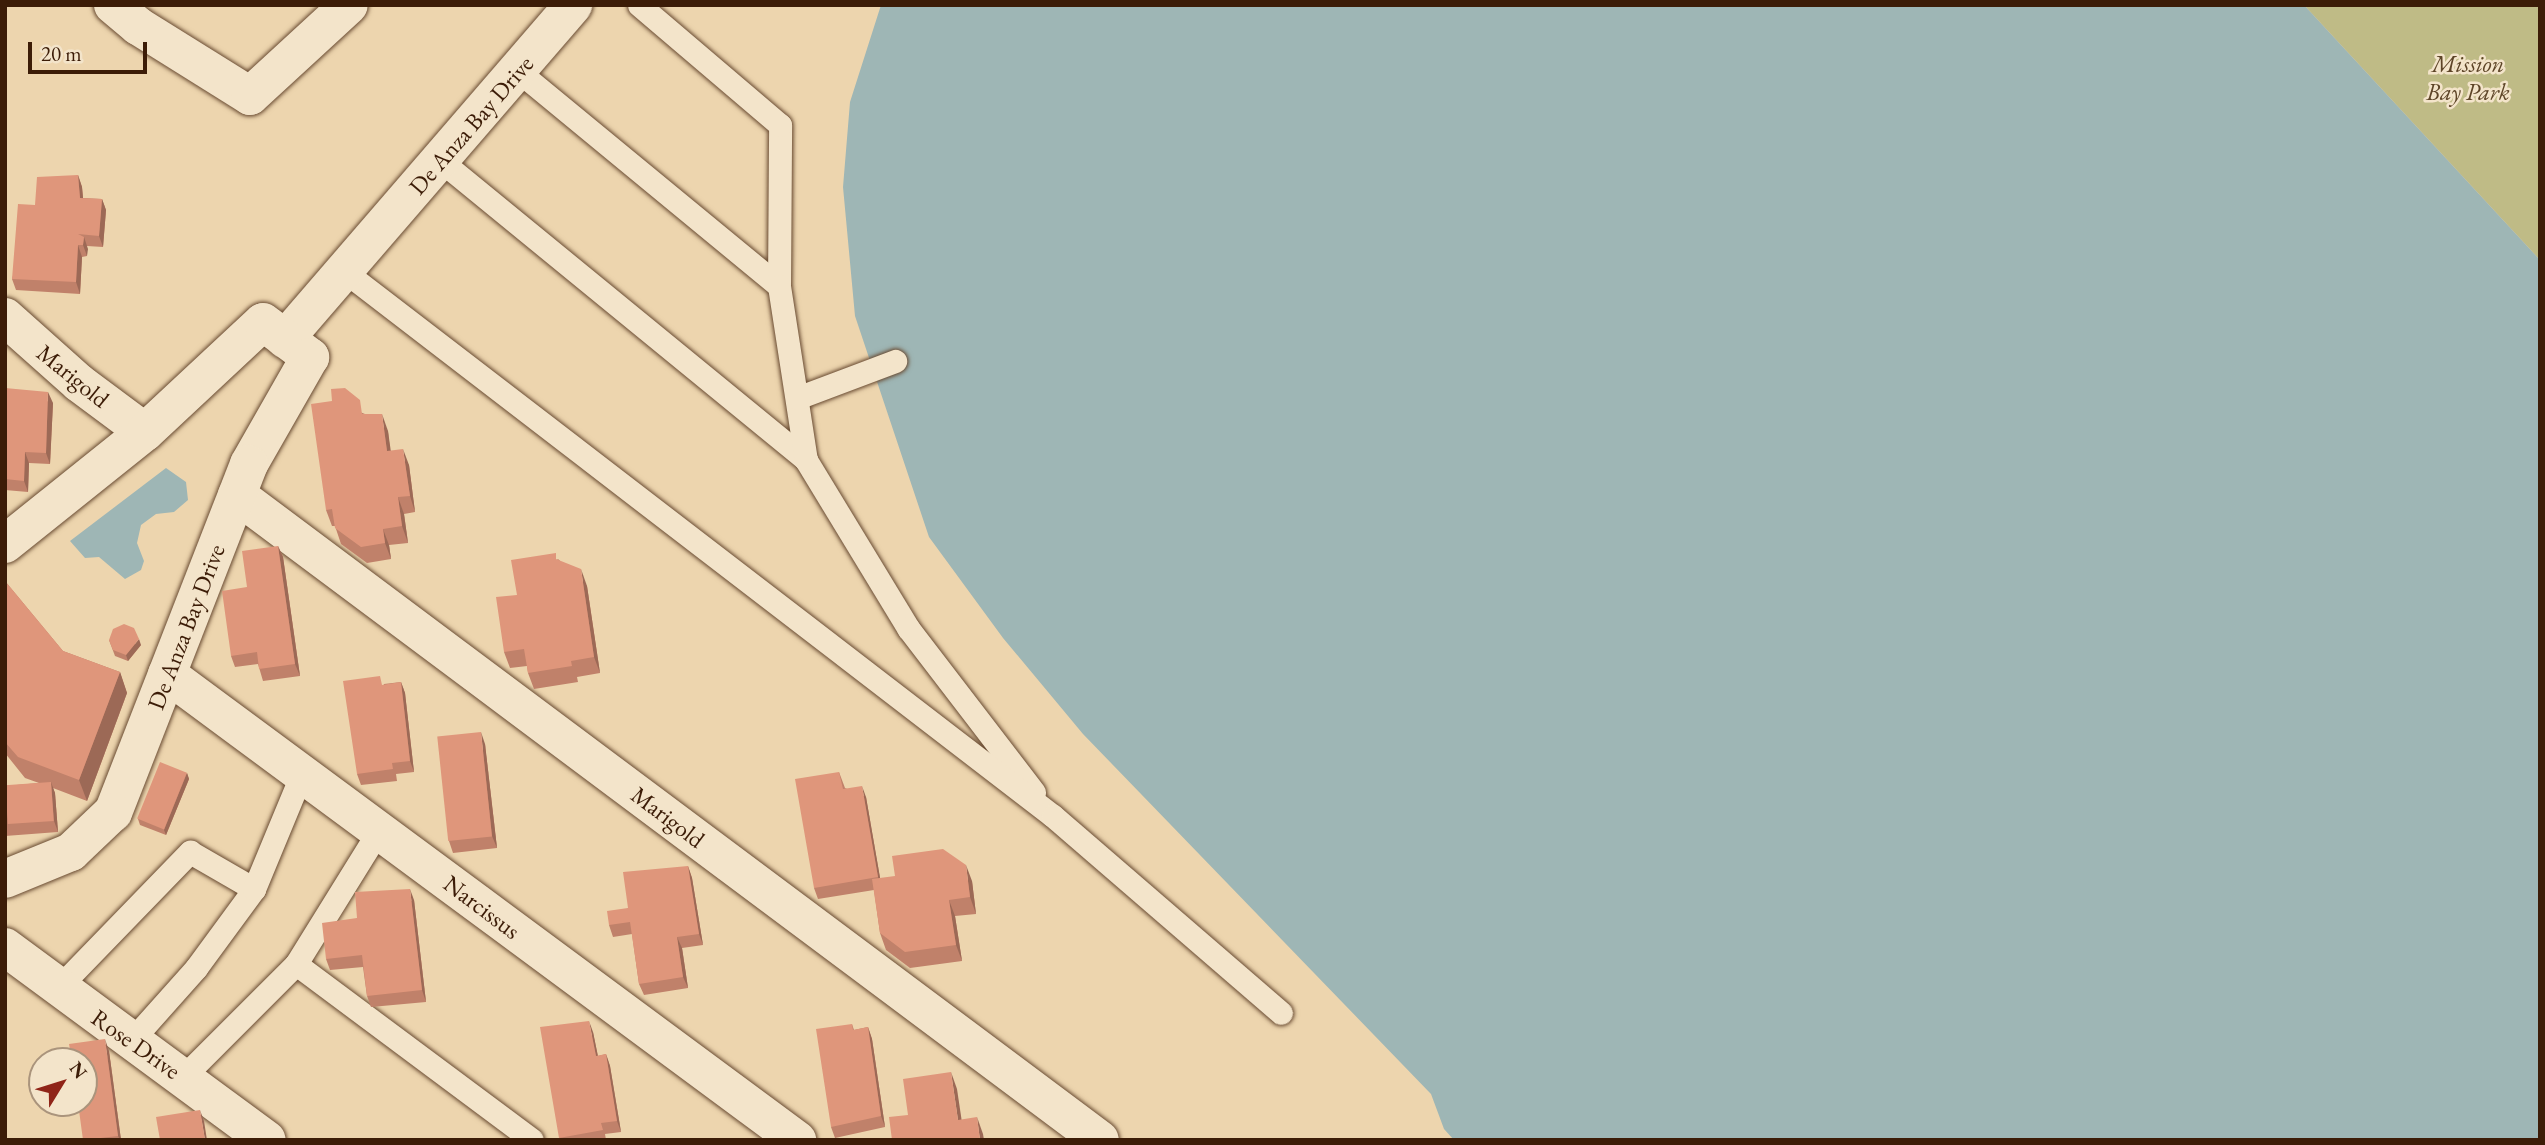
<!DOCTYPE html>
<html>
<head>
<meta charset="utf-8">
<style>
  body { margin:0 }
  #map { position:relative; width:2545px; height:1145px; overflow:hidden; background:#edd5ae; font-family:"EB Garamond",serif }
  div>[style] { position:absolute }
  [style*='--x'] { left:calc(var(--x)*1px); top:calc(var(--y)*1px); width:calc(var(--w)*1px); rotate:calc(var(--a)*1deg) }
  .green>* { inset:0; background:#bfbb86 }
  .water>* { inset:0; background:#9eb6b5 }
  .roads { filter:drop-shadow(0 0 2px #684a31) drop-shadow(0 0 2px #684a31) }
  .lane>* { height:23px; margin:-11.5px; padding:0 11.5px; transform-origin:11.5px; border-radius:11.5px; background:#f3e4ca }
  .street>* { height:38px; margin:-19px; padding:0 19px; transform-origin:19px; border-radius:19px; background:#f3e4ca }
  .wall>* { inset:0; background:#c0816a }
  .shaded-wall>* { inset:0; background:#9c6956 }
  .building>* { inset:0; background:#df967b; transform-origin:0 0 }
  span { translate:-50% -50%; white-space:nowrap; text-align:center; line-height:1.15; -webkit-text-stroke:5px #f3e4ca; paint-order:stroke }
  .park-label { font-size:24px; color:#5d4427; font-style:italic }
  .street-label { font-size:24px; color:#3c1c07 }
  .frame { position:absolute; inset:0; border:7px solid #3c1c07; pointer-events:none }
  .north { position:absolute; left:28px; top:1047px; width:70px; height:70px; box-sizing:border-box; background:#f3e4ca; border:2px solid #aa947c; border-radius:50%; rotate:52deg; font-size:19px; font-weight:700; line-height:28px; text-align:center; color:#3c1c07 }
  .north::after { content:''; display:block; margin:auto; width:24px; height:32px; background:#8f2418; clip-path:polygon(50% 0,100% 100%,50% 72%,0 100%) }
  .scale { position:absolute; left:28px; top:42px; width:119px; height:32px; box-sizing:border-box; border:4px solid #3c1c07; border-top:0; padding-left:9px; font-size:21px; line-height:24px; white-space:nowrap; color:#3c1c07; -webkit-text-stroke:5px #f3e4ca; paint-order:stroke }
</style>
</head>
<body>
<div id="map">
  <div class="green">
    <i style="clip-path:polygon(2304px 5px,2540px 5px,2540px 260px)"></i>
  </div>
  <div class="water">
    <i style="clip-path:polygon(881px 5px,2304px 5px,2540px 260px,2540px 1140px,1454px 1140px,1444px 1129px,1431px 1094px,1083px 734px,1003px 638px,929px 537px,855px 316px,843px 187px,850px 102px)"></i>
    <i style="clip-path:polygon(166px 468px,186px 482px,188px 500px,174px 512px,156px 514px,141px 525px,137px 543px,144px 561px,141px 570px,125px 579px,99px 557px,85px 558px,70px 541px)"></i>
  </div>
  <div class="roads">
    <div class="lane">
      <i style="--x:518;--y:71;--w:338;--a:39.5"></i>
      <i style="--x:779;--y:286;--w:161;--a:-89.6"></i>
      <i style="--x:780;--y:125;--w:185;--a:-139.6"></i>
      <i style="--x:441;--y:161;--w:472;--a:39.3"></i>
      <i style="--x:806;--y:460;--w:197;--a:58.7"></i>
      <i style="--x:908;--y:628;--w:207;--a:52.5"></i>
      <i style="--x:344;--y:271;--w:894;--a:37.55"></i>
      <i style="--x:1053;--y:816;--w:301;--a:40.8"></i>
      <i style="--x:779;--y:286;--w:176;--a:81.2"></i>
      <i style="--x:797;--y:398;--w:105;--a:-20.7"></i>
      <i style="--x:296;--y:964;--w:294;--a:36.7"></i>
      <i style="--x:58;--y:988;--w:190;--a:-45.9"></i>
      <i style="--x:190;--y:852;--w:74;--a:30"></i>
      <i style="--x:131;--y:1041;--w:98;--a:-48.3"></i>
      <i style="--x:196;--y:968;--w:98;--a:-53.7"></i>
      <i style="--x:254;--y:889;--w:126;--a:-67.5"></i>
      <i style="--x:183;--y:1077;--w:160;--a:-45"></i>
      <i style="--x:296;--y:964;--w:158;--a:-58.2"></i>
    </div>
    <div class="street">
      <i style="--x:113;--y:5;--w:33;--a:40"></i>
      <i style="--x:138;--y:26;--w:132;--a:32"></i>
      <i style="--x:250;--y:96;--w:134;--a:-42.6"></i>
      <i style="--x:5;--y:317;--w:99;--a:41.7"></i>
      <i style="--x:79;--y:383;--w:82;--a:36.6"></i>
      <i style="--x:285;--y:339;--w:441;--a:-49.2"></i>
      <i style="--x:237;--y:495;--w:1077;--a:36.77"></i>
      <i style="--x:5;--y:544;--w:179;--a:-38.7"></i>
      <i style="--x:145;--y:432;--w:161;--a:-43"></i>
      <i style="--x:263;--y:322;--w:59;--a:36.7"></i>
      <i style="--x:310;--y:357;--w:123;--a:119.7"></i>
      <i style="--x:249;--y:464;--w:374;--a:111.3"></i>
      <i style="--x:113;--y:812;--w:58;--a:136.4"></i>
      <i style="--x:71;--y:852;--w:71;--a:157.8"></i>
      <i style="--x:167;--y:674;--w:784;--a:36.49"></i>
      <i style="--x:5;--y:947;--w:325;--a:36.4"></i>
    </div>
  </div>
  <div class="wall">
    <i style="clip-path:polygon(78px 175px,82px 187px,83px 198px,102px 199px,106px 210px,103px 247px,87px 246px,87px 256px,82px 257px,80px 294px,16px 290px,12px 279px,35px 205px)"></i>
    <i style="clip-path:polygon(5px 388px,53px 403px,50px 464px,29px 463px,28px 492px,5px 490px)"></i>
    <i style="clip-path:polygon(332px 401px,365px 414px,388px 431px,390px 450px,409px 465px,415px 512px,404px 514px,408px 543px,389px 545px,391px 559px,367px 563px,341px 544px,335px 526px,332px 526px,326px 510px)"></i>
    <i style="clip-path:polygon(278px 546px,283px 557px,300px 676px,263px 681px,258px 664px,235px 667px,231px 656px,247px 587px)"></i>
    <i style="clip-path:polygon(558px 559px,587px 586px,600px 673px,577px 677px,578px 682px,534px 689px,528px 673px,527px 666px,510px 668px,504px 652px,517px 595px)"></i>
    <i style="clip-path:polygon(5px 581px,63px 651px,120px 672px,127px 693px,87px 801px,53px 788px,55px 793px,58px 832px,5px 836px,5px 786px,39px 783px,25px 778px,5px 753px)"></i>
    <i style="clip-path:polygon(109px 640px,141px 645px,128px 661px,115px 656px)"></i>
    <i style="clip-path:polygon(401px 682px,405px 693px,414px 772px,396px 774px,397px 781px,361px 785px,357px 774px,384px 684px)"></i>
    <i style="clip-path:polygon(485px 744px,497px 848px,453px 853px,449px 841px)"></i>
    <i style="clip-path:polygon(839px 772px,845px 788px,866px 797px,880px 878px,972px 881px,976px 914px,955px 916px,962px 961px,910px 968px,886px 950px,880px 933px,874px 890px,818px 899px,814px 888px)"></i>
    <i style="clip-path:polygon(187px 773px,189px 779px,166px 835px,140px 825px,138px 819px)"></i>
    <i style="clip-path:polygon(688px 866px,692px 878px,703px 945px,682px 948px,688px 988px,644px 995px,639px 984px,632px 934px,613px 937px,609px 925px,628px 908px)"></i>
    <i style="clip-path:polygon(414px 900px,426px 1002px,371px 1007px,367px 996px,363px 967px,330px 970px,326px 959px,357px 918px)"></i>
    <i style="clip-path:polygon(852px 1024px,854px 1030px,868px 1027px,872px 1039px,885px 1127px,835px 1138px,831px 1127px)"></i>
    <i style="clip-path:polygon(593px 1032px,598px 1056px,606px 1054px,610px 1066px,621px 1132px,605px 1134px,606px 1140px,560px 1140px,559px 1138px)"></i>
    <i style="clip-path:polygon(109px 1051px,121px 1140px,83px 1140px)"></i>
  </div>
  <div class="shaded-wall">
    <i style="clip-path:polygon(78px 175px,82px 187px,84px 209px,80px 198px)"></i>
    <i style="clip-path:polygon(102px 199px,106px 210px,103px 247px,99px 236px)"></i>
    <i style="clip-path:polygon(84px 237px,88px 249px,87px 256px,83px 245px)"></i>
    <i style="clip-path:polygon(78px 245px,82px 257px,80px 294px,76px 282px)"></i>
    <i style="clip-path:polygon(48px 392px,53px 403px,50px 464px,46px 453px)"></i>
    <i style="clip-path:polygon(382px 414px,388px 431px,393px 467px,387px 451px)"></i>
    <i style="clip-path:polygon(403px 449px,409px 465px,415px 512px,410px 496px)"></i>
    <i style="clip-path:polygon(25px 452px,29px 463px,28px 492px,24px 481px)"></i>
    <i style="clip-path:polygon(398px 497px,404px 514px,408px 543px,402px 526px)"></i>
    <i style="clip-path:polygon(383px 529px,389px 545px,391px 559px,385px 543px)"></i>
    <i style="clip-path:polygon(278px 546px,283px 557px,300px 676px,295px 664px)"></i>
    <i style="clip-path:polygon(581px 569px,587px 586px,600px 673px,594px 657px)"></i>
    <i style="clip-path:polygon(139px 639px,141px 645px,128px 661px,126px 655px)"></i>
    <i style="clip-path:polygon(120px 672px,127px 693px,87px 801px,79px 780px)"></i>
    <i style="clip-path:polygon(401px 682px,405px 693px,414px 772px,410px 761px)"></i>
    <i style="clip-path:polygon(481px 732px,485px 744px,497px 848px,492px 836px)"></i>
    <i style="clip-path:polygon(187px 773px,189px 779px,166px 835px,164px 830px)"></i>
    <i style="clip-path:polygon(51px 782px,55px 793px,58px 832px,54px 821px)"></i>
    <i style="clip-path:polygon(862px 786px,866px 797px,882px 889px,878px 877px)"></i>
    <i style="clip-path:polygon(966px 865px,972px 881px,976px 914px,970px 897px)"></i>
    <i style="clip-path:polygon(688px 866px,692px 878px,703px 945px,699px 934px)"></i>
    <i style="clip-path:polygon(410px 889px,414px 900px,426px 1002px,422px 990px)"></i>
    <i style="clip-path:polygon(949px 900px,955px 916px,962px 961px,956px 945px)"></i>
    <i style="clip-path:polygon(677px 937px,682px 948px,688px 988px,683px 977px)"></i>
    <i style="clip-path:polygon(589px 1021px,593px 1032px,600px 1067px,596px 1056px)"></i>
    <i style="clip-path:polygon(868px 1027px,872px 1039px,885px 1127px,881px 1116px)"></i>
    <i style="clip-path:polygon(105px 1039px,109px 1051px,121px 1140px,120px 1140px,118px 1136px)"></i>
    <i style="clip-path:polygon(606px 1054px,610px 1066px,621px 1132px,617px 1121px)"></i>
    <i style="clip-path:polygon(951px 1072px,957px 1089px,964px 1136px,958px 1120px)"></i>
    <i style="clip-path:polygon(200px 1110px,204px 1121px,207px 1140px,205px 1140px)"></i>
    <i style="clip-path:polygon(977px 1117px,983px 1134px,984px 1140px,980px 1140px)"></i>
  </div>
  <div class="building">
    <i style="clip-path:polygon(78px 175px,80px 198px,102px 199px,99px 236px,78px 234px,84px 237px,83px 245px,78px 245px,76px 282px,12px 279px,18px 204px,35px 205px,37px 177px)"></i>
    <i style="clip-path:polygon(5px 388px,48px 392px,46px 453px,25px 452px,24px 481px,5px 479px)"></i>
    <i style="clip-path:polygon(345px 388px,360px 400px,362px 414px,382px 414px,387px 451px,403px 449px,410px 496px,398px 497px,402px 526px,383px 529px,385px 543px,361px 547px,335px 528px,332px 509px,326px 510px,311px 404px,332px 401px,331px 389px)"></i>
    <i style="clip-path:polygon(278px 546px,295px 664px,259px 669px,257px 652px,231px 656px,222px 591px,247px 587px,242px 551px)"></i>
    <i style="clip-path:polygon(556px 553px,556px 559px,581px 569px,594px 657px,571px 661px,572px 666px,528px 673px,524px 649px,504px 652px,496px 597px,517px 595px,511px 560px)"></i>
    <i style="clip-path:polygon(5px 581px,63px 651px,120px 672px,79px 780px,18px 757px,5px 742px)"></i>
    <i style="clip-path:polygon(124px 624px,134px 628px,139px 639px,126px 655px,113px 650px,109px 640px,113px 629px)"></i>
    <i style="clip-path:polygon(380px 676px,382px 685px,401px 682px,410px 761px,392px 763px,393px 769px,357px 774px,343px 681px)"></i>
    <i style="left:481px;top:732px;width:105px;height:44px;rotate:84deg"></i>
    <i style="left:160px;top:762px;width:29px;height:61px;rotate:22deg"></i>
    <i style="clip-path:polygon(839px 772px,843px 789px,862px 786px,878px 877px,814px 888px,795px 779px)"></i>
    <i style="left:51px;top:782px;width:39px;height:46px;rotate:86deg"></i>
    <i style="clip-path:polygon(943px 849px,966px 865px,970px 897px,949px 900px,956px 945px,905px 952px,880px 933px,872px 879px,895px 876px,892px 856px)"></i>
    <i style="clip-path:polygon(688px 866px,699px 934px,677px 937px,683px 977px,639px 984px,630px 922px,609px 925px,607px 911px,628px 908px,623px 872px)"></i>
    <i style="clip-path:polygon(410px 889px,422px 990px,367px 996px,362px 955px,326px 959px,322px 923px,357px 918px,355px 892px)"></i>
    <i style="clip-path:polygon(589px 1021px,596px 1056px,606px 1054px,617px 1121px,601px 1123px,603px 1130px,559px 1138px,540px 1027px)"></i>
    <i style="clip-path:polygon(852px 1024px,853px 1030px,868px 1027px,881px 1116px,831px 1127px,816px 1029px)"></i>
    <i style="clip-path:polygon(105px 1039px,118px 1136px,83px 1140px,78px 1103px,84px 1103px,84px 1061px,72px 1061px,69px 1044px)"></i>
    <i style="clip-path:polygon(951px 1072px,958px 1120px,977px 1117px,980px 1140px,892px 1140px,889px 1117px,908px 1115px,903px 1079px)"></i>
    <i style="clip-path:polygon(200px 1110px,205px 1140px,160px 1140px,156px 1117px)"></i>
  </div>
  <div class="park-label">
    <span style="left:2468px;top:78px">Mission<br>Bay Park</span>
  </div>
  <div class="street-label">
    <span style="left:471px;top:125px;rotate:-49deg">De Anza Bay Drive</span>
    <span style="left:73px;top:376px;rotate:39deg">Marigold</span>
    <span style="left:186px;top:627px;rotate:-69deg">De Anza Bay Drive</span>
    <span style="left:668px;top:817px;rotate:37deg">Marigold</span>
    <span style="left:482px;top:907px;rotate:37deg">Narcissus</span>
    <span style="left:136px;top:1044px;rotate:35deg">Rose Drive</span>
  </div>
  <div class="frame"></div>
  <div class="north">N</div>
  <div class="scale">20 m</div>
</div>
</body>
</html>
